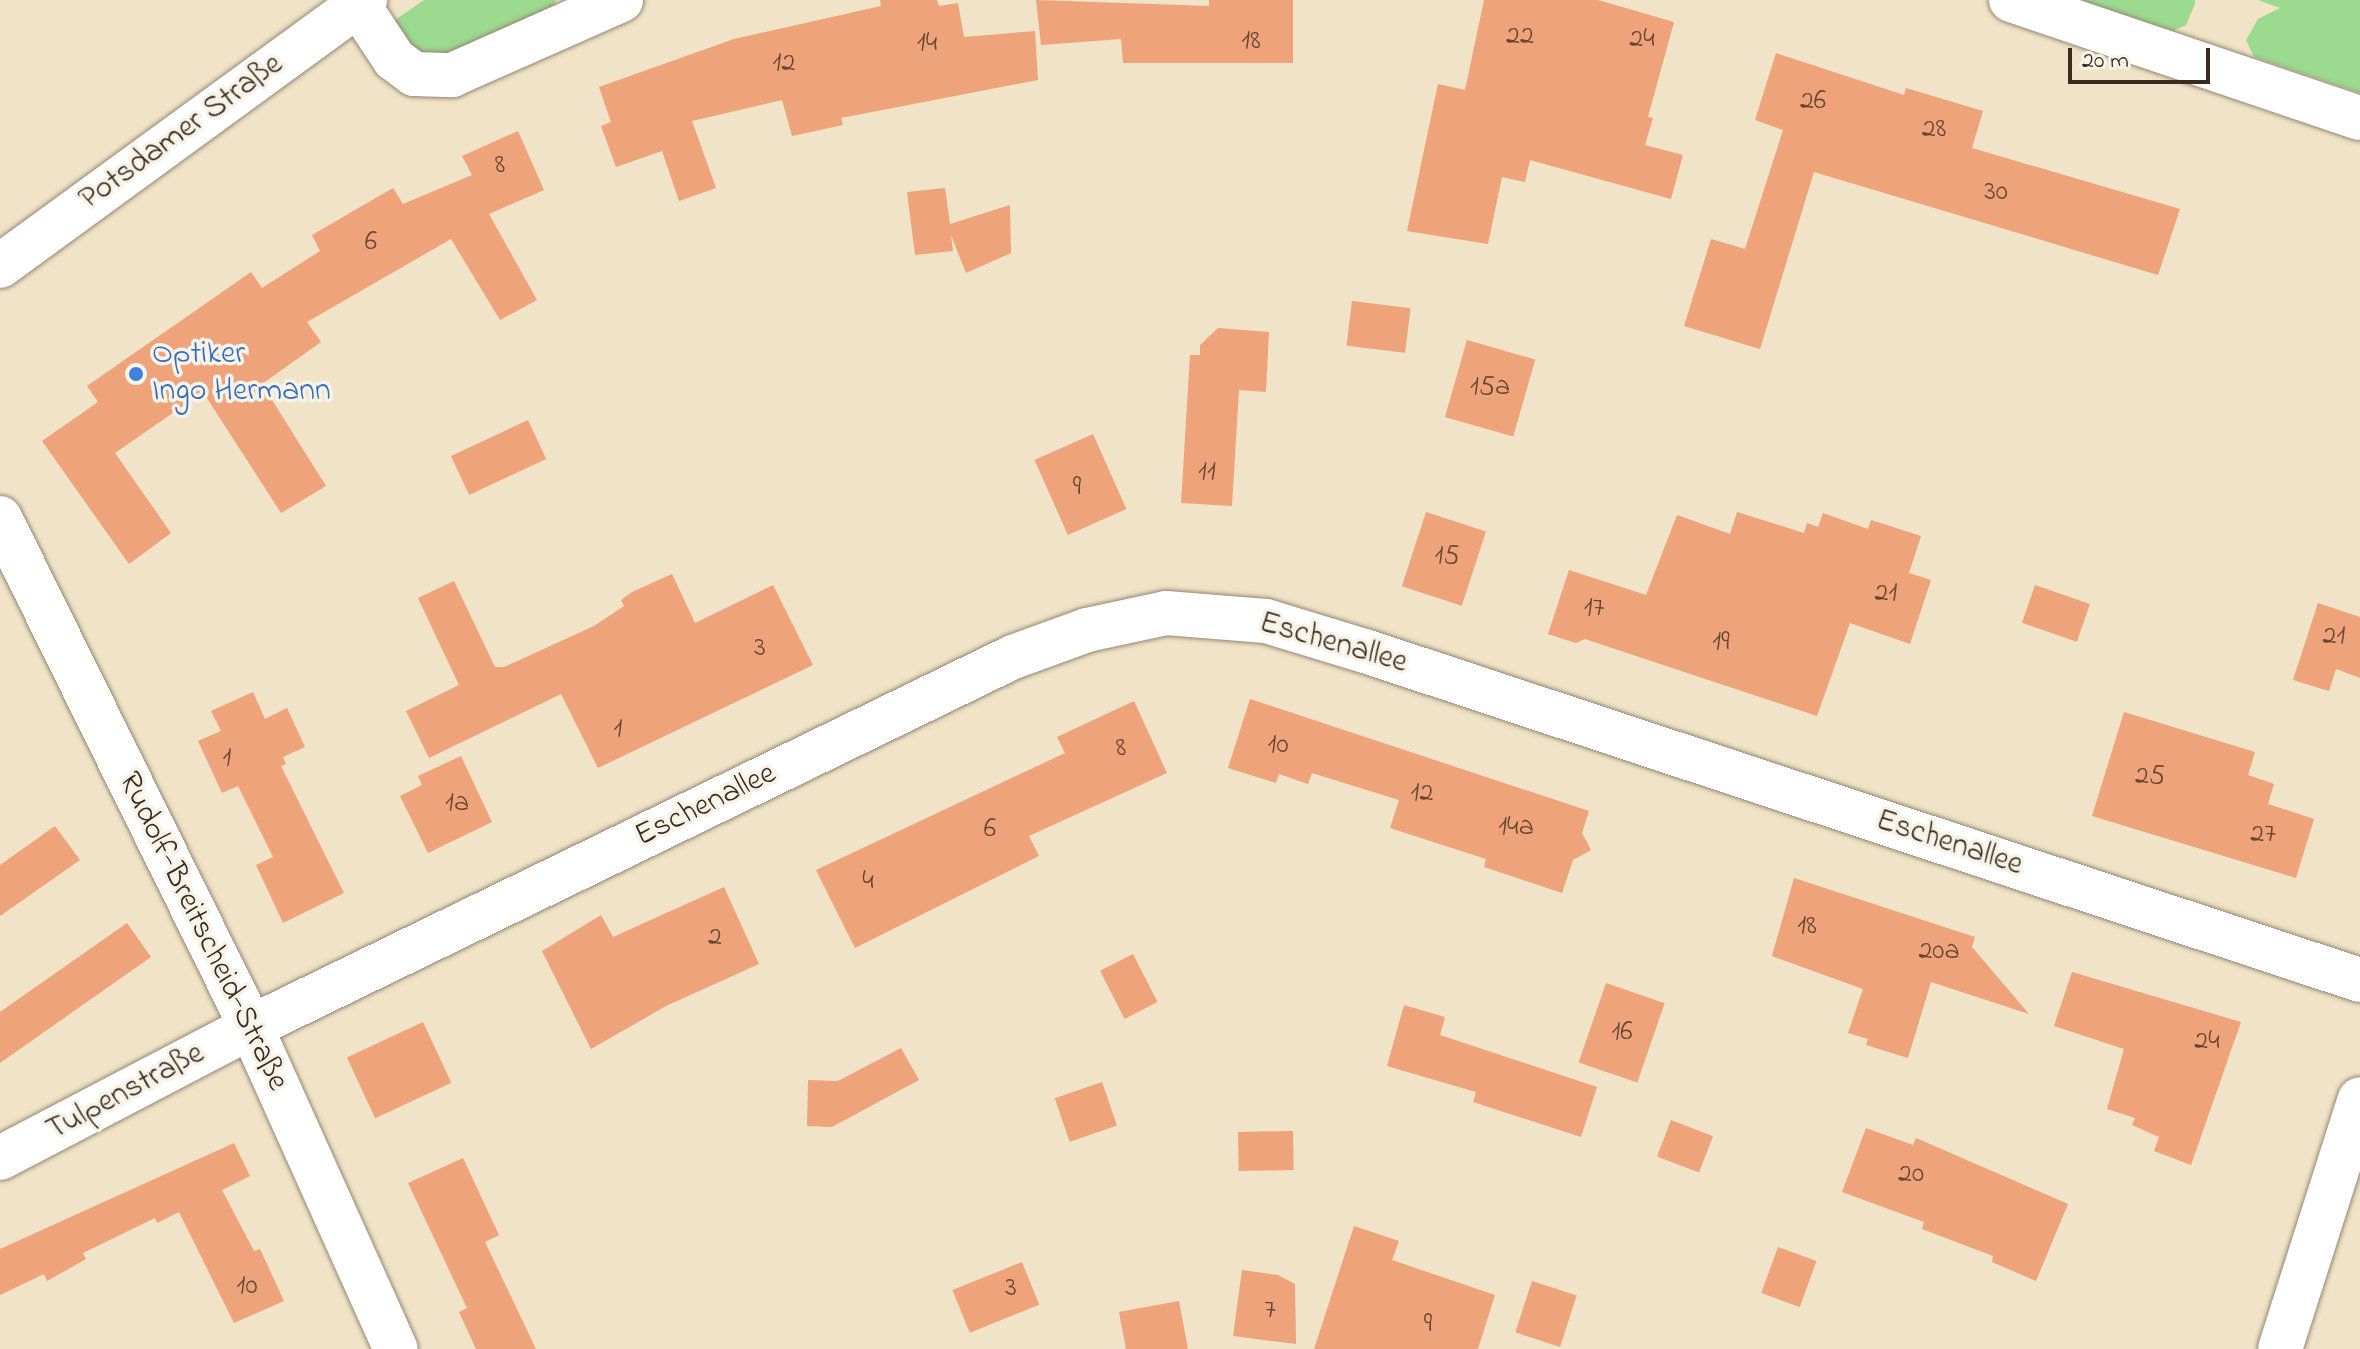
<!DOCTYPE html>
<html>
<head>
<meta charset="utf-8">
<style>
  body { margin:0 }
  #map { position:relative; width:2360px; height:1349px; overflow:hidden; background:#f0e3c7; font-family:"Indie Flower",sans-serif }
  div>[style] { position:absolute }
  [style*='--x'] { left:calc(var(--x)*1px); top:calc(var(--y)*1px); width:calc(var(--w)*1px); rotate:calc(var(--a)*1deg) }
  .green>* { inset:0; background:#9bda8f }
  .building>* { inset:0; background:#eea37b; transform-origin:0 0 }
  .roads { filter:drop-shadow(0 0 2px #968672) drop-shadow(0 0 2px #968672) }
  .street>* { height:44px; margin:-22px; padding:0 22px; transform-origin:22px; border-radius:22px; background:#fff }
  .secondary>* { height:44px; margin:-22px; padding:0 22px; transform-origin:22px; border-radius:22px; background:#fff }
  .dots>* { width:22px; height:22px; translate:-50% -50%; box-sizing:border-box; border:4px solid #f7f3e8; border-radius:50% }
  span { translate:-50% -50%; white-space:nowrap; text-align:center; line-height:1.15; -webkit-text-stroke:7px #f7f3e8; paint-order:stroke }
  .number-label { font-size:28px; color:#684835 }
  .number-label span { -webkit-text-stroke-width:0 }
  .street-label { font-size:32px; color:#3b2a1e }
  .shop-label { font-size:32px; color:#366cbe }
  .left { translate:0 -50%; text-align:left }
  .scale { position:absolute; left:2068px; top:48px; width:142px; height:36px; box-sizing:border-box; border:4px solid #3b2a1e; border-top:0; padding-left:10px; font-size:24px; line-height:28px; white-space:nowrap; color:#3b2a1e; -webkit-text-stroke:6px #f7f3e8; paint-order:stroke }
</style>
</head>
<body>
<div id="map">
  <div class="green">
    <i style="clip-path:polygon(424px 0,556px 0,552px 16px,435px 66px,392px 30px,395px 20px)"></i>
    <i style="clip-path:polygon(2080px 0,2195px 0,2195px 4px,2186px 25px,2173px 31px)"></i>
    <i style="clip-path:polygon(2258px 0,2360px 0,2360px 93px,2254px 57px,2246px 40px,2258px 19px,2280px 8px)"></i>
  </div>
  <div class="building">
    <i style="clip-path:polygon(880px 0,937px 0,939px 6px,958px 3px,964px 37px,1035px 31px,1038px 80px,841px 118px,843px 125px,792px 136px,782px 100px,692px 121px,716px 188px,679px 201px,662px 151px,616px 167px,601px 126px,611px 122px,599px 87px,734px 39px,881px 6px)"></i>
    <i style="clip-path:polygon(1036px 0,1209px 6px,1209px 0,1293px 0,1293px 63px,1123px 63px,1121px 39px,1041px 45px)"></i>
    <i style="clip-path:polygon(1484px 0,1598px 0,1674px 22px,1648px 117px,1653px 118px,1645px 145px,1683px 155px,1671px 199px,1530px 160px,1525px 182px,1502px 177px,1488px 244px,1407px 231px,1438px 84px,1465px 90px)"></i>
    <i style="clip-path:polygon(1776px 53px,1904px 95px,1906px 88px,1983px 111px,1972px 148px,2180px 209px,2158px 275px,1814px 172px,1760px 349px,1684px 326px,1711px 239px,1745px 249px,1783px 130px,1755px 120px)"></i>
    <i style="clip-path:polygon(518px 131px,544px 190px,489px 214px,537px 300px,500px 320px,451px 239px,307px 322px,321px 342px,262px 384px,326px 486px,281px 513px,203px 392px,115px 453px,171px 533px,129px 564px,42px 441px,98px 402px,87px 386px,251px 272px,262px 288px,320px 251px,312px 235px,393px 188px,403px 204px,472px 175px,462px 156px)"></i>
    <i style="clip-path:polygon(945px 188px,950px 224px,1010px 205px,1011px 253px,966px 273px,951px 235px,953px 251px,915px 255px,907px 192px)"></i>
    <i style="left:1352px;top:301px;width:59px;height:45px;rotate:7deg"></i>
    <i style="clip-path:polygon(1218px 328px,1269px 332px,1266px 392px,1239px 390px,1232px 506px,1181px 503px,1190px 355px,1200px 355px,1200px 345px)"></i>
    <i style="left:1467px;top:340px;width:71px;height:80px;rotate:16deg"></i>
    <i style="left:528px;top:420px;width:43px;height:85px;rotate:65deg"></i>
    <i style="left:1093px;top:434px;width:82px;height:64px;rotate:66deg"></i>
    <i style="left:1426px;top:512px;width:63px;height:78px;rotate:18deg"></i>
    <i style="clip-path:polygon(1737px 512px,1804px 533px,1807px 523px,1818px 527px,1823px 513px,1868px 529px,1871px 520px,1921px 536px,1909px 573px,1931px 580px,1910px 644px,1850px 623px,1817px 716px,1585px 639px,1576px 643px,1548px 634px,1569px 570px,1646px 595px,1677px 515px,1730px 534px)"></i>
    <i style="clip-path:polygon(672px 574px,695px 623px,773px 585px,813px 665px,598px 768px,561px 694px,429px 758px,406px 711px,459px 685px,418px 598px,454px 581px,495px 667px,504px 667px,594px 626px,624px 606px,621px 600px,632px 592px)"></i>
    <i style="left:2035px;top:585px;width:58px;height:40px;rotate:19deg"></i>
    <i style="clip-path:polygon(2318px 603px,2360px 617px,2360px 678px,2336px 669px,2329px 691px,2293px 680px)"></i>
    <i style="clip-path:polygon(253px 692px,265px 719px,287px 708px,305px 747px,283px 757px,286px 764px,281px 766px,344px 893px,283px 923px,256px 865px,273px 857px,238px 786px,222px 793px,198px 741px,221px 731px,211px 711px)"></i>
    <i style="clip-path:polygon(1250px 699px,1589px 811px,1582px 833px,1591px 850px,1573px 860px,1562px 893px,1484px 867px,1486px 859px,1390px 828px,1399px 800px,1312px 773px,1308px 784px,1279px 774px,1276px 783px,1228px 768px)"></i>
    <i style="clip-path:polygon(1134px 701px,1167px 773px,1029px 836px,1039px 856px,855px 948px,816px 870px,1065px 753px,1057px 737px)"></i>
    <i style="clip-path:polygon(2124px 712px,2255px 752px,2248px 775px,2274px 784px,2268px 804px,2314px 819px,2296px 878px,2092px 816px)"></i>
    <i style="clip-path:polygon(461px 756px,492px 822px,428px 853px,400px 796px,422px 785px,418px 776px)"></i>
    <i style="clip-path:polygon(55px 826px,80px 860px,0 916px,0 865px)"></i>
    <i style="clip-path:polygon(1794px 878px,1975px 937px,1972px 947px,2029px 1014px,1931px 982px,1908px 1058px,1866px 1045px,1868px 1039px,1848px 1033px,1863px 989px,1772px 956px)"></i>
    <i style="clip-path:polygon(724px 887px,759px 964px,666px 1006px,591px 1049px,542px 951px,601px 915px,613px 937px)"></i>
    <i style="clip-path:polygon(127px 923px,151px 957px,0 1063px,0 1012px)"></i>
    <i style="left:1133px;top:954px;width:54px;height:37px;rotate:63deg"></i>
    <i style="clip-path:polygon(2072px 972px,2241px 1022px,2191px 1165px,2154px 1151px,2159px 1137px,2132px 1125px,2135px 1118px,2107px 1109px,2124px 1049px,2054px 1026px)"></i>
    <i style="left:1606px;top:983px;width:62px;height:84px;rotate:19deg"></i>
    <i style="clip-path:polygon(1404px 1005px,1445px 1017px,1440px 1035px,1597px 1087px,1581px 1137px,1473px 1102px,1476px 1092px,1387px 1066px)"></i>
    <i style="left:423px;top:1022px;width:67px;height:84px;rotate:65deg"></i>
    <i style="clip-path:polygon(901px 1048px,919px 1080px,832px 1127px,807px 1126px,808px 1080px,838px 1081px)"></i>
    <i style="left:1102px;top:1082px;width:46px;height:50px;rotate:71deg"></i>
    <i style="left:1671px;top:1120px;width:45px;height:39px;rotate:21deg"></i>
    <i style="clip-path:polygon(1866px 1128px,1913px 1145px,1916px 1138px,2068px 1204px,2036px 1281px,1992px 1262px,1993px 1256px,1922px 1229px,1924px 1222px,1842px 1192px)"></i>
    <i style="left:1293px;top:1131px;width:39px;height:55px;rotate:89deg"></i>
    <i style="clip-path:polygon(234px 1143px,250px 1176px,222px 1190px,254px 1251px,260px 1249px,284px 1301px,234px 1323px,179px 1212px,157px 1223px,155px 1218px,83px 1253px,86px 1259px,47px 1281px,44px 1274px,0 1295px,0 1249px)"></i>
    <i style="clip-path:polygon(463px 1158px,499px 1235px,485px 1242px,536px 1349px,476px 1349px,459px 1312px,467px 1308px,408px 1183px)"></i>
    <i style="clip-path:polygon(1354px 1226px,1399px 1241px,1392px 1260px,1495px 1295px,1478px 1349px,1314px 1349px)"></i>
    <i style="left:1778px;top:1247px;width:41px;height:49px;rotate:20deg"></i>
    <i style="left:1022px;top:1262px;width:46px;height:75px;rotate:68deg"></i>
    <i style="clip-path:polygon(1242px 1270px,1278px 1275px,1295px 1284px,1296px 1344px,1233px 1336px)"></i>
    <i style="left:1532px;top:1281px;width:47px;height:54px;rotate:18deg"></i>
    <i style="clip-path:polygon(1179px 1301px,1188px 1349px,1126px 1349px,1119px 1312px)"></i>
  </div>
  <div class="roads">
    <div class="street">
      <i style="--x:355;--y:0;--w:71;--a:56.5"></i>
      <i style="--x:394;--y:59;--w:25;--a:37"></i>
      <i style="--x:414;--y:74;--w:38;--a:2"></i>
      <i style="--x:452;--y:75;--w:185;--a:-23.9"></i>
      <i style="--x:0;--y:518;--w:568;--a:63.75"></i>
      <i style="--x:251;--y:1027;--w:353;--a:65.8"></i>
      <i style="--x:0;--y:1158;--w:283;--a:-27.6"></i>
      <i style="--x:251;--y:1027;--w:847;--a:-25.9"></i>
      <i style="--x:1013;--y:657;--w:79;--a:-20"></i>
      <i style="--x:1087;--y:630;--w:81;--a:-12.1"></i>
      <i style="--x:1166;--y:613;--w:100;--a:4.6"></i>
      <i style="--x:1266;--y:621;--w:103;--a:16.9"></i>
      <i style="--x:1365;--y:651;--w:1048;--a:18.3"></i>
      <i style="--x:2280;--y:1349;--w:262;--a:-72.3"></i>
    </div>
    <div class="secondary">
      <i style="--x:2011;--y:0;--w:368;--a:18.7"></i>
      <i style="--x:0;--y:266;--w:452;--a:-36.1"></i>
    </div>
  </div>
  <div class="dots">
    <i style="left:136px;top:374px;background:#3f7fe0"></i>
  </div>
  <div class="number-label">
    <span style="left:1520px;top:37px">22</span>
    <span style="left:1642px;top:40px">24</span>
    <span style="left:1251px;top:42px">18</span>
    <span style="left:927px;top:44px">14</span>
    <span style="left:784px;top:64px">12</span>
    <span style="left:1813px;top:102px">26</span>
    <span style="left:1934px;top:130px">28</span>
    <span style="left:500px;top:166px">8</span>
    <span style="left:1996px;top:193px">30</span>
    <span style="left:371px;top:243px">6</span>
    <span style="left:1490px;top:388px">15a</span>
    <span style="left:1207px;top:473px">11</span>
    <span style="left:1077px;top:488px">9</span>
    <span style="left:1447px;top:557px">15</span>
    <span style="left:1886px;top:594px">21</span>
    <span style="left:1594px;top:609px">17</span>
    <span style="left:2334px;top:637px">21</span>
    <span style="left:1721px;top:643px">19</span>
    <span style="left:760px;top:649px">3</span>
    <span style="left:618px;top:730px">1</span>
    <span style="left:1278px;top:746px">10</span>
    <span style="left:1121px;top:749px">8</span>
    <span style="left:227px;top:759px">1</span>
    <span style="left:2150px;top:777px">25</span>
    <span style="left:1422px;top:794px">12</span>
    <span style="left:457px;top:804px">1a</span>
    <span style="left:1516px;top:828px">14a</span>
    <span style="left:990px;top:830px">6</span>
    <span style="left:2263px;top:835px">27</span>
    <span style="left:868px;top:882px">4</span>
    <span style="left:1807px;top:927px">18</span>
    <span style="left:715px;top:938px">2</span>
    <span style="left:1939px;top:952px">20a</span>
    <span style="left:1622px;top:1033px">16</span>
    <span style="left:2207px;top:1042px">24</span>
    <span style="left:1911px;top:1175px">20</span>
    <span style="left:247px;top:1287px">10</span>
    <span style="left:1011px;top:1289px">3</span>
    <span style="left:1270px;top:1311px">7</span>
    <span style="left:1428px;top:1325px">9</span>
  </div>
  <div class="street-label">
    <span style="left:182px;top:133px;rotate:-36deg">Potsdamer Straße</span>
    <span style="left:1333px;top:644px;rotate:16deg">Eschenallee</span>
    <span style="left:706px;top:806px;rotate:-26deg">Eschenallee</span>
    <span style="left:1949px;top:844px;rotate:18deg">Eschenallee</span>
    <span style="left:202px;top:932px;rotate:64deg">Rudolf-Breitscheid-Straße</span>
    <span style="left:126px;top:1093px;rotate:-28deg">Tulpenstraße</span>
  </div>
  <div class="shop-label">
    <span class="left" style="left:152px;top:374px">Optiker<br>Ingo Hermann</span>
  </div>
  <div class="scale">20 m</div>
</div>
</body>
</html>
